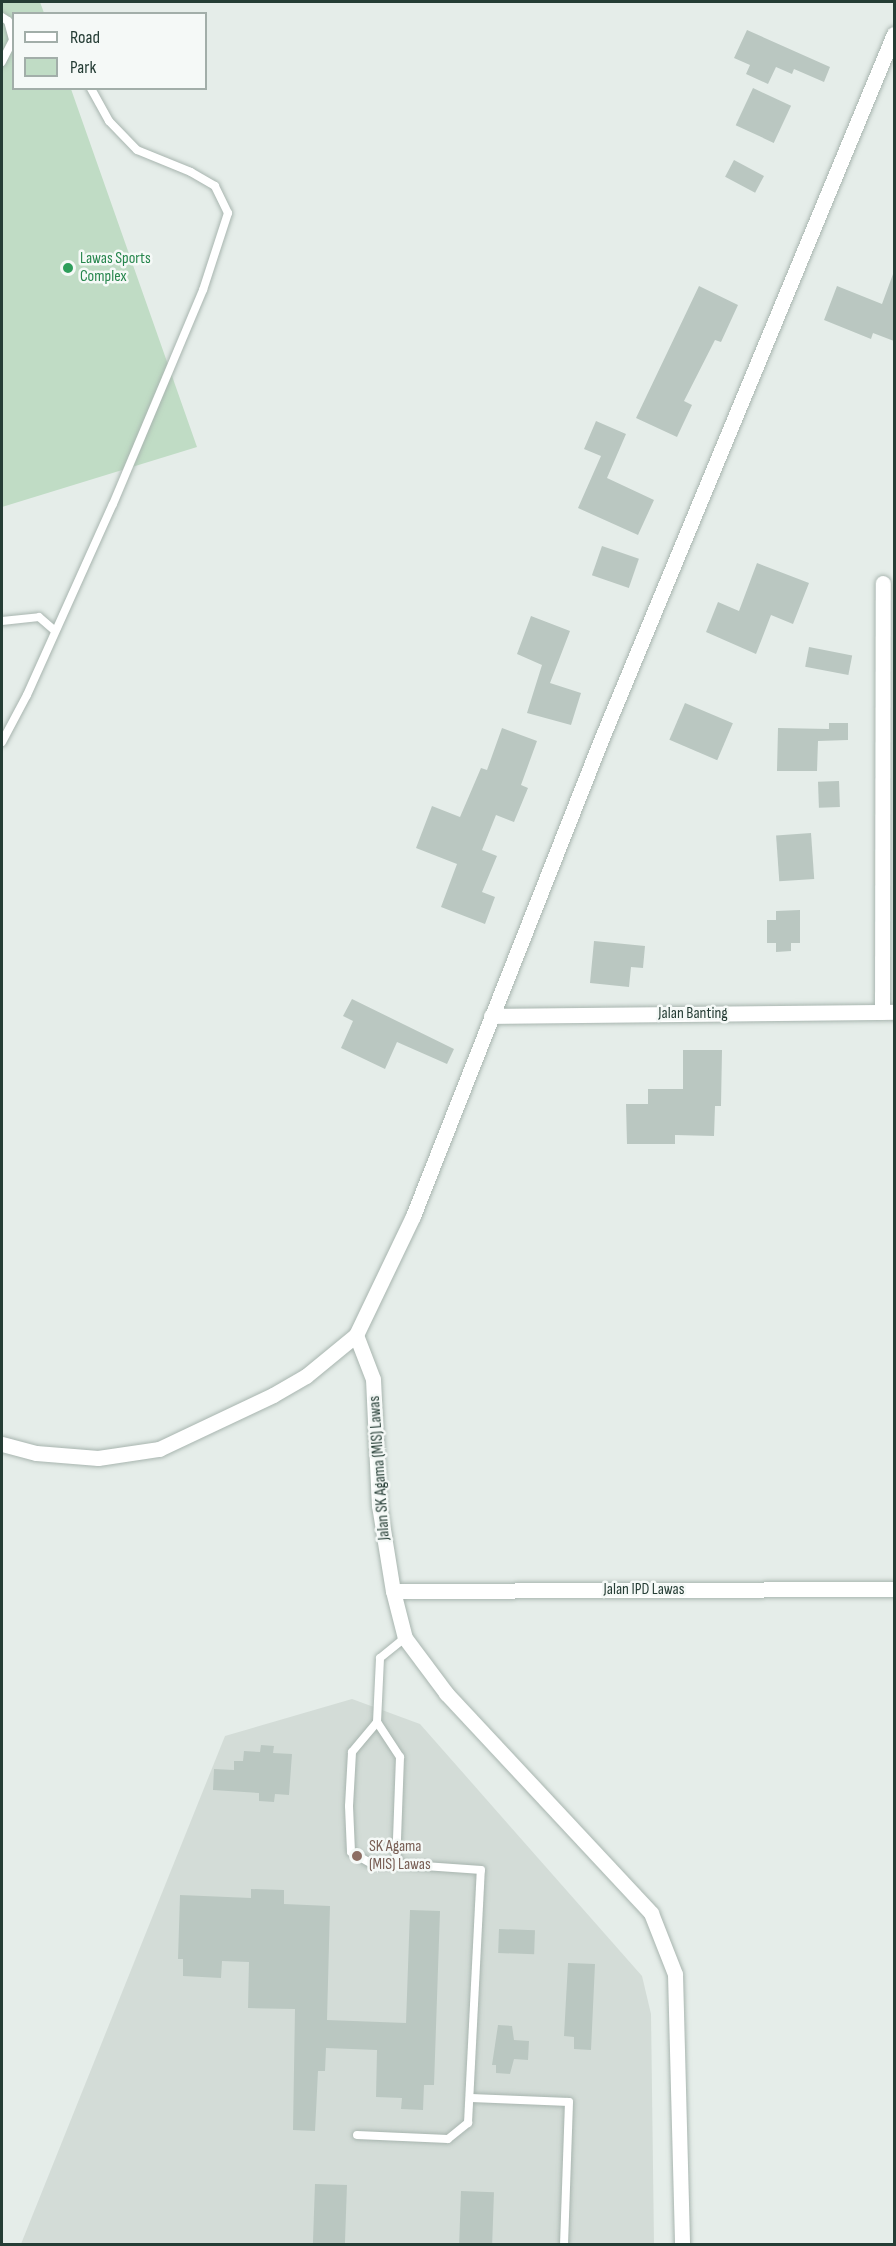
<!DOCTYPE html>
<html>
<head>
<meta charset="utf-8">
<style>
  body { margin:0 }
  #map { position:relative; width:896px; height:2246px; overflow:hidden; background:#e5ede9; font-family:"Sofia Sans Condensed",sans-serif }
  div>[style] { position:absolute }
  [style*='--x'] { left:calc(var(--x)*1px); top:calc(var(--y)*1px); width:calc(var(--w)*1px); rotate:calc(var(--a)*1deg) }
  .built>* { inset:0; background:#d3dcd7 }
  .green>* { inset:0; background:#c0dcc5 }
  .building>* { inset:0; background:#bac7c1; transform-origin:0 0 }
  .roads { filter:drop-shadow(0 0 2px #a8b5af) drop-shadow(0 0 2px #a8b5af) }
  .service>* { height:8px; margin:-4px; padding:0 4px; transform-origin:4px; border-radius:4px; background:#fff }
  .minor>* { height:15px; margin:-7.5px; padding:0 7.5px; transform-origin:7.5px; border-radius:7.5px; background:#fff }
  .dots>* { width:16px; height:16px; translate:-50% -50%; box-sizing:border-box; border:3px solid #f5f9f7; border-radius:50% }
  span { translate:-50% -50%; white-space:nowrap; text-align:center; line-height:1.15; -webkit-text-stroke:5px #f5f9f7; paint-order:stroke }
  .leisure-label { font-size:16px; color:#27864d }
  .left { translate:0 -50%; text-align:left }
  .street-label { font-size:16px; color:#253d35 }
  .education-label { font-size:16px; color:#785e54 }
  .frame { position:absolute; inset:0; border:3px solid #253d35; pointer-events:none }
  .legend { position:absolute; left:12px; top:12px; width:195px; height:78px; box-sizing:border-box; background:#f5f9f7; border:2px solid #a2aea9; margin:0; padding:8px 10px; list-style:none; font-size:18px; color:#253d35 }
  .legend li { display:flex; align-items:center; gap:12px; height:30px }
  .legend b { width:30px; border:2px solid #a2aea9 }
</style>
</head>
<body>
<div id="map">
  <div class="built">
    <i style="clip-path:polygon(352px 1699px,420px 1724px,642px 1976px,651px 2014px,654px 2244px,21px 2244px,225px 1736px)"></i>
  </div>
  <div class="green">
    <i style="clip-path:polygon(2px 2px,40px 2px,44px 13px,14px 14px,14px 88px,71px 89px,197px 447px,2px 507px)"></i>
  </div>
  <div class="building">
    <i style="clip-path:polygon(747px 30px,830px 67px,824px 82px,794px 69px,792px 74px,776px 67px,768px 84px,746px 74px,750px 65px,734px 58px)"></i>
    <i style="left:753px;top:88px;width:42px;height:41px;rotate:25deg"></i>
    <i style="left:734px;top:160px;width:34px;height:19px;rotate:28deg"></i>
    <i style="clip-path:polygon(893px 274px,894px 341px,873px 333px,871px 339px,824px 320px,837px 286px,882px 304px)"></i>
    <i style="clip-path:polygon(699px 286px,738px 305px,721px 342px,715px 340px,684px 401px,692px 405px,677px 437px,636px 418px)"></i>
    <i style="clip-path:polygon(596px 421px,626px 434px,607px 478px,654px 500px,638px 535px,578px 508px,601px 456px,584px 449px)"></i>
    <i style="left:602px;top:546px;width:39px;height:31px;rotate:19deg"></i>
    <i style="clip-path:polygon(757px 563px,809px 583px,793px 624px,771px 615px,756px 654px,706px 632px,718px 602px,739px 611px)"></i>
    <i style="clip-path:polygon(531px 616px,570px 631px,550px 683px,581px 693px,571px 725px,527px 713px,542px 665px,517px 654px)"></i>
    <i style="left:809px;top:647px;width:44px;height:20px;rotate:11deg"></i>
    <i style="left:685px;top:703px;width:52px;height:40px;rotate:23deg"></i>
    <i style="clip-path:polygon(829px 723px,848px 723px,848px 740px,818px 741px,817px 771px,777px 771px,778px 728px,829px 729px)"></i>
    <i style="clip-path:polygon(502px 728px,537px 741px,521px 785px,528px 788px,514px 822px,496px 815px,482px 850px,497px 856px,482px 892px,495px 897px,485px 924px,441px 907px,457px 864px,416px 848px,432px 806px,460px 817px,481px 768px,487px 770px)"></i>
    <i style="left:839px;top:781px;width:26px;height:21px;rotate:88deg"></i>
    <i style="left:811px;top:833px;width:46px;height:35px;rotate:86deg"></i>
    <i style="clip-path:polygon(800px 910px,800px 943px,791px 943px,791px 951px,776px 952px,776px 943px,767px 943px,767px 920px,776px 920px,776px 911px)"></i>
    <i style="clip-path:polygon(594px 941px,645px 946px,643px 968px,631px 967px,629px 987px,590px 983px)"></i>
    <i style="clip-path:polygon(352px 999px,454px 1049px,447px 1064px,397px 1042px,385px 1069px,341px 1048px,353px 1021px,343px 1016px)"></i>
    <i style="clip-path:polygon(683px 1050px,722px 1050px,721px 1106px,715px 1106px,714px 1136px,675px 1135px,675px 1144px,627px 1144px,626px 1104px,648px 1104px,648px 1089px,683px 1089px)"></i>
    <i style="clip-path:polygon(261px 1745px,274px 1746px,273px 1753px,292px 1754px,289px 1795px,275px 1794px,274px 1802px,259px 1801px,259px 1793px,213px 1790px,214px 1769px,234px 1770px,234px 1761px,243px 1761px,244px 1751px,260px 1752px)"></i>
    <i style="clip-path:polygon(251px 1889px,284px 1890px,284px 1904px,330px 1906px,327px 2020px,406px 2023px,410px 1910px,440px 1911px,434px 2085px,424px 2085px,423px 2110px,401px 2109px,402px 2098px,376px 2097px,377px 2050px,326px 2048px,325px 2071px,318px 2071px,315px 2131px,293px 2130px,295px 2009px,248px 2008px,249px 1962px,222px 1961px,221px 1978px,183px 1976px,183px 1959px,178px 1959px,180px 1895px,251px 1898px)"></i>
    <i style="left:499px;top:1929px;width:36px;height:24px;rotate:2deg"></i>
    <i style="clip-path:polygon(568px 1963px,595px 1964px,591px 2050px,574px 2049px,574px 2037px,564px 2036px)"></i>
    <i style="clip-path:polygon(498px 2025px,512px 2026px,514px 2040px,529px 2041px,528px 2060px,514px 2059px,510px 2074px,496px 2073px,496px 2065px,492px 2065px)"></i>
    <i style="left:315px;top:2184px;width:32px;height:60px;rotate:2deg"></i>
    <i style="left:461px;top:2191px;width:33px;height:53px;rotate:2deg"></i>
  </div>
  <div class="roads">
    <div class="service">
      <i style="--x:2;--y:17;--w:7;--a:34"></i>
      <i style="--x:8;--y:21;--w:20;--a:75"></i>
      <i style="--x:13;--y:40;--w:25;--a:117"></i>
      <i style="--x:2;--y:621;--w:37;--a:-6"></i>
      <i style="--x:39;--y:617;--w:21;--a:41"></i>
      <i style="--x:2;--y:742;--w:53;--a:-62"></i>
      <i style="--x:27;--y:695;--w:209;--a:-65.8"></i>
      <i style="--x:113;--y:504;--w:232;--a:-67.2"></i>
      <i style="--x:203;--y:290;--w:81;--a:-72"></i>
      <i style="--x:228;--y:213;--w:30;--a:-116"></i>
      <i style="--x:215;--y:186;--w:28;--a:-150"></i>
      <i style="--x:191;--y:172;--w:58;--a:-157.8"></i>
      <i style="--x:137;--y:150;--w:40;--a:-134"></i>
      <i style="--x:109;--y:121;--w:38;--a:-119"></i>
      <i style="--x:377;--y:1722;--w:42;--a:56.7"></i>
      <i style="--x:400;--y:1757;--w:107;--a:92.1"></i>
      <i style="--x:396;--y:1864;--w:24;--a:180"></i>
      <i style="--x:372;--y:1864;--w:24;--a:-150"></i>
      <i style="--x:351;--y:1852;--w:46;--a:-92.5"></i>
      <i style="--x:349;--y:1806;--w:54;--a:-86.8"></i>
      <i style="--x:352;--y:1752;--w:39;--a:-50"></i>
      <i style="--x:377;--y:1722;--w:64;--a:-87.3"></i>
      <i style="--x:380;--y:1658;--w:32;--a:-39"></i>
      <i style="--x:471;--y:2098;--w:98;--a:2.3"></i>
      <i style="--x:569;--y:2102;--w:142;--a:92"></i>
      <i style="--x:357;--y:2135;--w:91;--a:2.5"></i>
      <i style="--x:448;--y:2139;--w:26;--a:-39"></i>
      <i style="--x:468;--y:2123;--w:253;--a:-87.1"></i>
      <i style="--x:481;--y:1870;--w:85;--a:-176"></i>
    </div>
    <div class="minor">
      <i style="--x:882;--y:1012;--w:429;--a:-89.9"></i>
      <i style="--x:491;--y:1016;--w:403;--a:-0.6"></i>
      <i style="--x:356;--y:1335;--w:47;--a:68.9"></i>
      <i style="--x:373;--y:1379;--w:126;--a:87.3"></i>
      <i style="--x:379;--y:1505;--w:87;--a:80.8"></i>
      <i style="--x:393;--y:1591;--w:49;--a:75.7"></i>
      <i style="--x:405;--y:1638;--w:69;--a:53.3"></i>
      <i style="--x:446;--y:1693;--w:301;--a:47"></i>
      <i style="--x:651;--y:1913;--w:66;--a:68.5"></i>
      <i style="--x:675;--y:1974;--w:270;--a:88.5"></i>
      <i style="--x:2;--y:1444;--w:35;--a:15"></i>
      <i style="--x:36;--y:1453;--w:62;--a:4.6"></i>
      <i style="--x:98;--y:1458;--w:62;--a:-8.4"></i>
      <i style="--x:159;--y:1449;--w:126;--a:-25.3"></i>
      <i style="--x:273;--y:1395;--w:38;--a:-30"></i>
      <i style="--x:306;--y:1376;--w:65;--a:-39.4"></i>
      <i style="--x:356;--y:1335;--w:132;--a:-64.4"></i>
      <i style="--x:413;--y:1216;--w:517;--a:-68.45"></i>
      <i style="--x:603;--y:735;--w:759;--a:-67.46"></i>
      <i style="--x:393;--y:1591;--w:501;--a:-0.23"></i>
    </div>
  </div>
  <div class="dots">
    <i style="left:68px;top:268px;background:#2e9e5b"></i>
    <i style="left:357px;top:1856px;background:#8d6e63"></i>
  </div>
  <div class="leisure-label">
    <span class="left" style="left:80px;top:268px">Lawas Sports<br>Complex</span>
  </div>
  <div class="street-label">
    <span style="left:693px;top:1014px">Jalan Banting</span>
    <span style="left:380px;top:1468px;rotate:-94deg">Jalan SK Agama (MIS) Lawas</span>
    <span style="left:644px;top:1590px">Jalan IPD Lawas</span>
  </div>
  <div class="education-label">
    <span class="left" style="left:369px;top:1856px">SK Agama<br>(MIS) Lawas</span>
  </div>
  <div class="frame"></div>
  <ul class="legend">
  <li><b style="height:8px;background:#fff"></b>Road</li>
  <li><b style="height:16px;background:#c0dcc5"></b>Park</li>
  </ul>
</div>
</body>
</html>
